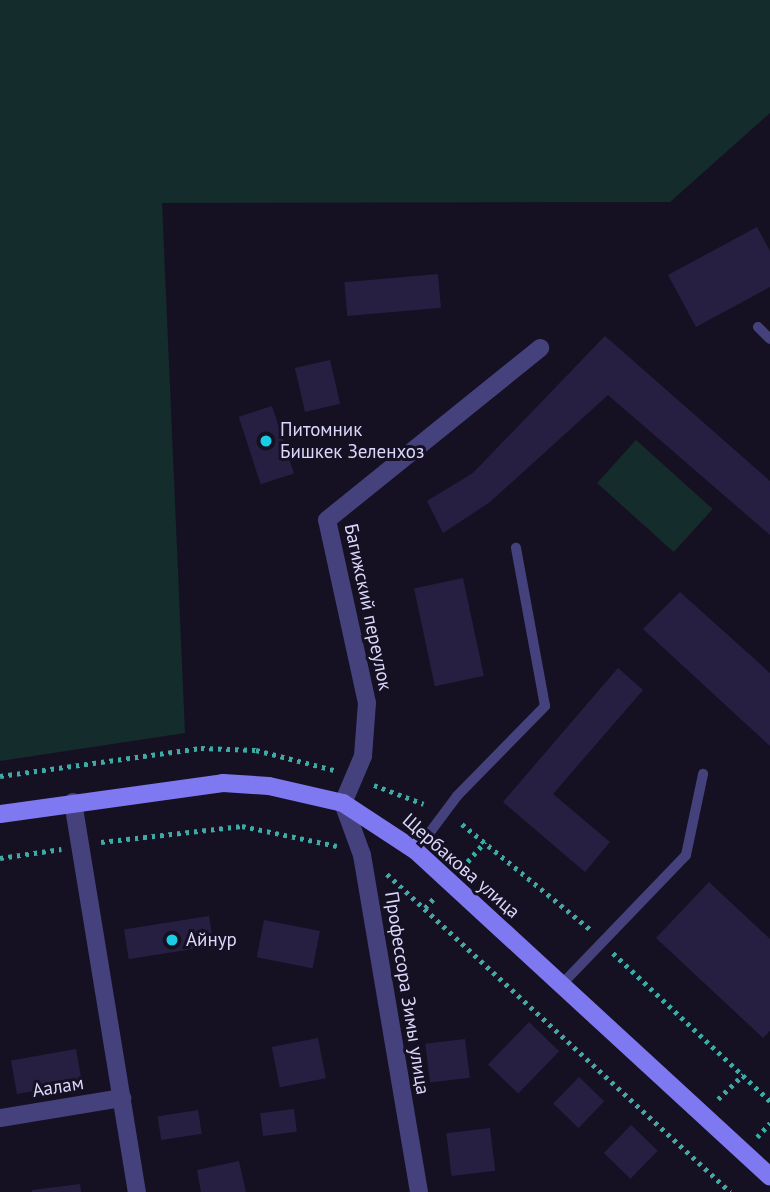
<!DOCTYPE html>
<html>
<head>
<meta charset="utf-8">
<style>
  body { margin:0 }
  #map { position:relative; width:770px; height:1192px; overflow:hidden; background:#151123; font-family:"PT Sans",sans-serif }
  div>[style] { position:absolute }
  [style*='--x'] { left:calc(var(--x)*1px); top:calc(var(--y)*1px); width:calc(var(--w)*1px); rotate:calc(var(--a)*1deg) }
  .green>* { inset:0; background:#152c2c; transform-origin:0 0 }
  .building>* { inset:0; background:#271f42; transform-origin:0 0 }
  .path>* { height:4.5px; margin-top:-2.25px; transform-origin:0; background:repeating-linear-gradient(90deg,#3daaa5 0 3.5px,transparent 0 8.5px) }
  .lane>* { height:10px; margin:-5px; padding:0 5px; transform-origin:5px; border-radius:5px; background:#45417d }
  .street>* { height:18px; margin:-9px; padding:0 9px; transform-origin:9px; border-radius:9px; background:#45417d }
  .secondary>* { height:18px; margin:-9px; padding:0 9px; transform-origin:9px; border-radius:9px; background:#7e79f0 }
  .dots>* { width:19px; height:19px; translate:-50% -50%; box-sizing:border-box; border:4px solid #151123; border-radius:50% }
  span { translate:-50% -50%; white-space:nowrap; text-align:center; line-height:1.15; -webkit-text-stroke:6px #151123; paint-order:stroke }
  .poi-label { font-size:19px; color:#dcd8fb }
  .left { translate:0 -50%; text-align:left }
  .street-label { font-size:19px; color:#dcd8fb }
</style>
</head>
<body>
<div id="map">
  <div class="green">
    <i style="clip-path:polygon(0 0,770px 0,770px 113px,670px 202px,162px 203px,185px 733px,0 761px)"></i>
    <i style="left:636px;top:440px;width:103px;height:58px;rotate:42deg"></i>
  </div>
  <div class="building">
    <i style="clip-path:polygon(757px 227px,770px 251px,770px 287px,696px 327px,668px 275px)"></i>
    <i style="left:438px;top:274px;width:34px;height:94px;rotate:85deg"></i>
    <i style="clip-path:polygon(605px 336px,770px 481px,770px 535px,608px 395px,490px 502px,443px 533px,427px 501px,473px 473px)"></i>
    <i style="left:330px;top:360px;width:45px;height:36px;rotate:77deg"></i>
    <i style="left:272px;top:406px;width:71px;height:35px;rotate:72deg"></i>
    <i style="left:463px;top:578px;width:100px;height:50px;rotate:78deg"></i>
    <i style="clip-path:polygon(680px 592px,770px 673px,770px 746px,643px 629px)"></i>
    <i style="clip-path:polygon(618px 668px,643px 690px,553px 794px,610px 842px,585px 872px,503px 802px)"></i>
    <i style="clip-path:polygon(709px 882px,770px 939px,770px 1031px,763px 1038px,656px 938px)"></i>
    <i style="left:209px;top:916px;width:30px;height:86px;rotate:81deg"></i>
    <i style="left:264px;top:920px;width:57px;height:38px;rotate:11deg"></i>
    <i style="left:529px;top:1022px;width:42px;height:59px;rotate:44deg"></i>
    <i style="left:318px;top:1038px;width:41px;height:47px;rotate:79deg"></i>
    <i style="left:465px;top:1039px;width:39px;height:40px;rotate:83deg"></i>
    <i style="left:76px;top:1049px;width:34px;height:66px;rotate:80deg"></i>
    <i style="left:579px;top:1077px;width:35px;height:37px;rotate:44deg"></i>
    <i style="left:294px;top:1109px;width:23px;height:34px;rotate:83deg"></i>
    <i style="left:198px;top:1110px;width:24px;height:41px;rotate:81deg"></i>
    <i style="left:631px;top:1125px;width:37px;height:39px;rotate:44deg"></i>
    <i style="left:490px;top:1128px;width:43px;height:44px;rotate:83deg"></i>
    <i style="clip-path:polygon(239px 1161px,246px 1192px,201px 1192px,197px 1170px)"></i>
    <i style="clip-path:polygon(80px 1184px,81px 1192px,32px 1192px,32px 1190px)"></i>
  </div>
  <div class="path">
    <i style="--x:0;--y:776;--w:203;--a:-7.9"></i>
    <i style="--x:201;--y:748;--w:55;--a:2.1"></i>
    <i style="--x:256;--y:750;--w:81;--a:14.4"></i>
    <i style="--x:374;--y:785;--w:53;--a:20.8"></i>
    <i style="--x:462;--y:824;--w:167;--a:39.4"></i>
    <i style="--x:101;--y:842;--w:142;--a:-6.5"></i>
    <i style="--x:242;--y:826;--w:97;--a:11.9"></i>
    <i style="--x:0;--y:858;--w:62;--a:-8.4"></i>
    <i style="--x:462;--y:868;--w:35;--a:-49"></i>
    <i style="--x:387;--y:874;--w:468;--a:42.8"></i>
    <i style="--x:425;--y:908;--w:15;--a:-48"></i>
    <i style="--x:613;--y:953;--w:216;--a:43.3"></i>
    <i style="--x:718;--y:1099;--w:35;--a:-44"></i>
    <i style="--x:757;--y:1137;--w:19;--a:-47"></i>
  </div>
  <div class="lane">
    <i style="--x:758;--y:327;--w:17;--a:45"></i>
    <i style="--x:416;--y:851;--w:69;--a:-53.3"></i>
    <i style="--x:457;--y:796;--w:126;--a:-45.6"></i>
    <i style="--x:545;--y:706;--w:161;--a:-100.4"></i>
    <i style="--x:562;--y:984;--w:179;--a:-46.1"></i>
    <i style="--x:686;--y:855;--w:83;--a:-78.1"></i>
  </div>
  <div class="street">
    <i style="--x:73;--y:802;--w:395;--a:80.7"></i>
    <i style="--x:0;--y:1118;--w:124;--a:-9.3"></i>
    <i style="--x:419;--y:1192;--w:342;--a:-99.6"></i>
    <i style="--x:362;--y:855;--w:55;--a:-110.1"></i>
    <i style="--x:343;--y:803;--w:51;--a:-66.9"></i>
    <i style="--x:363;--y:756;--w:53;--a:-85.7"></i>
    <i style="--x:367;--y:703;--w:187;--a:-102.3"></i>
    <i style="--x:327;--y:520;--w:274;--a:-38.9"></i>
  </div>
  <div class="secondary">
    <i style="--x:0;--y:814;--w:225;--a:-7.9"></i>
    <i style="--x:223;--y:783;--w:46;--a:3.7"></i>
    <i style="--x:269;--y:786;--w:76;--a:12.9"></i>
    <i style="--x:343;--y:803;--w:87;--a:33.3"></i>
    <i style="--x:416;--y:851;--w:481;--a:42.6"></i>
  </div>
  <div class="dots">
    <i style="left:266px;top:441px;background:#1acde4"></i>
    <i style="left:172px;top:940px;background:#1acde4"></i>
  </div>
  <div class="poi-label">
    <span class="left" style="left:280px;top:441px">Питомник<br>Бишкек Зеленхоз</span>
    <span class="left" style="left:186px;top:940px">Айнур</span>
  </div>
  <div class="street-label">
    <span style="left:368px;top:607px;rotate:78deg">Багижский переулок</span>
    <span style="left:461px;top:866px;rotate:41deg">Щербакова улица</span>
    <span style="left:407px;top:993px;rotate:81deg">Профессора Зимы улица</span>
    <span style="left:58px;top:1087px;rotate:-9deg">Аалам</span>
  </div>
</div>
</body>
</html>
